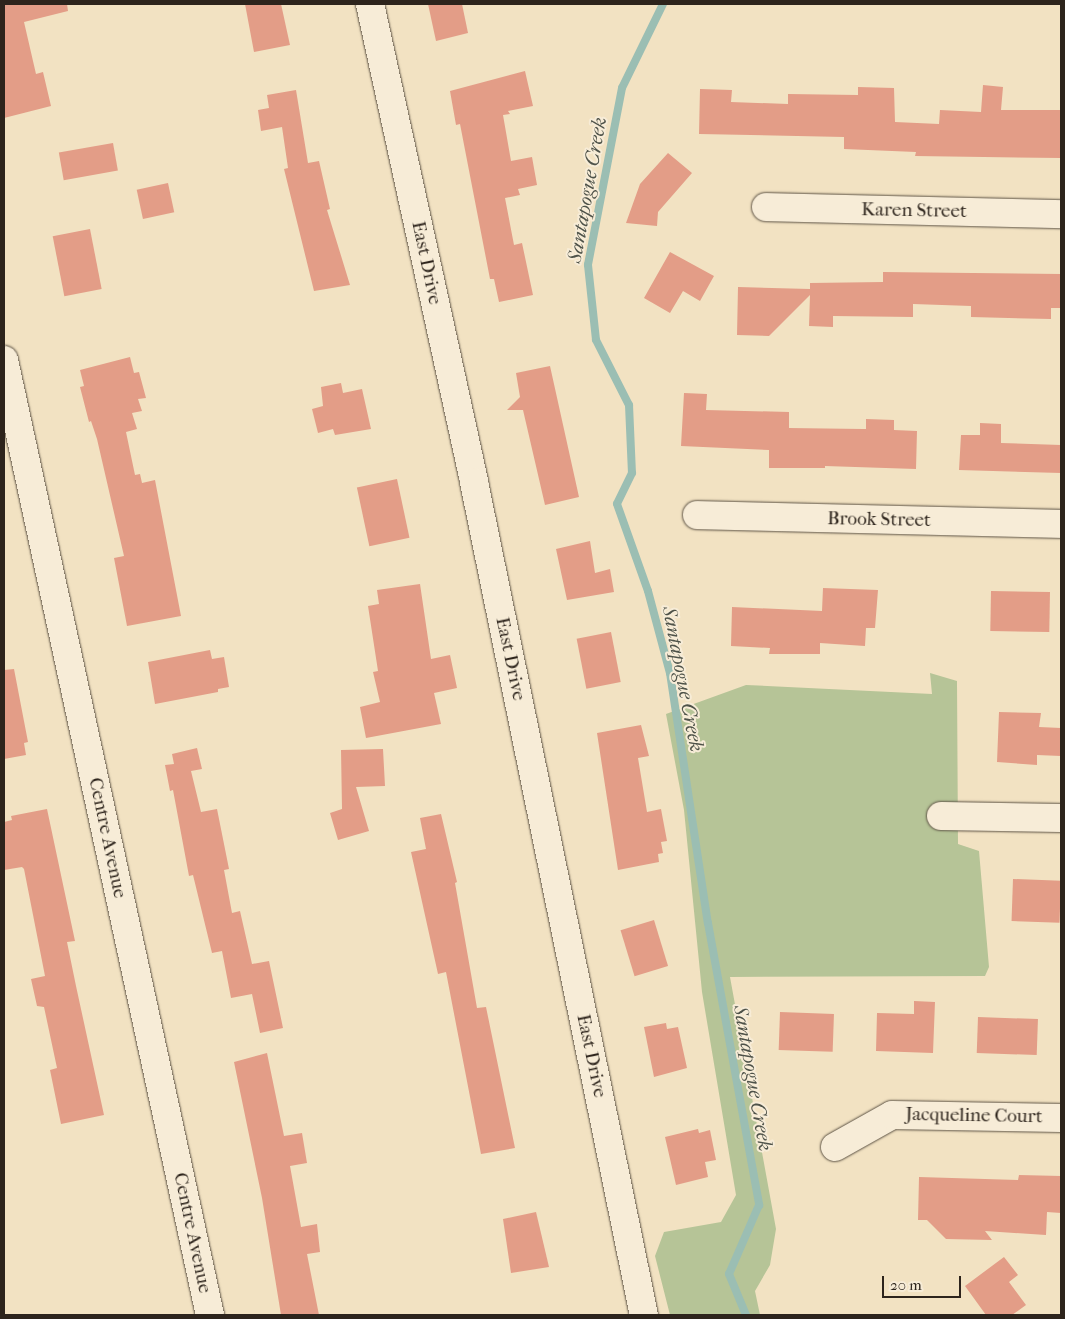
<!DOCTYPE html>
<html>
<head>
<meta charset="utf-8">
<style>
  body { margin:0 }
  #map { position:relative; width:1065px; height:1319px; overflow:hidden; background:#f2e2c2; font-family:"IM FELL French Canon",serif }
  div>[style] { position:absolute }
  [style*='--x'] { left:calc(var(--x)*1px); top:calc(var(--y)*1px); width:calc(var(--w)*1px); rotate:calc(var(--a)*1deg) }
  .green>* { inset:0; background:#b6c497 }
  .stream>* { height:8px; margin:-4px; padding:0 4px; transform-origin:4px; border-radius:4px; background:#9bbeb3 }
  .building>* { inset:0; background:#e39d87; transform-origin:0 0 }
  .roads { filter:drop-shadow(0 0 1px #5e5446) drop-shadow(0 0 1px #5e5446) }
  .minor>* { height:28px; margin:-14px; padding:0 14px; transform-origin:14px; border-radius:14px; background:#f7ecd7 }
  span { translate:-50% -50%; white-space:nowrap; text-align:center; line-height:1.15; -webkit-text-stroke:4px #f7ecd7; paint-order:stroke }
  .street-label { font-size:19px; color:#2d241c }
  .water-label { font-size:20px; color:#4e5249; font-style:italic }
  .frame { position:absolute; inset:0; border:5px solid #2d241c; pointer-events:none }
  .scale { position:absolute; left:882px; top:1276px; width:79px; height:22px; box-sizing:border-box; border:2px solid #2d241c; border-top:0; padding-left:6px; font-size:15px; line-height:18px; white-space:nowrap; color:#2d241c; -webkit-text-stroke:4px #f7ecd7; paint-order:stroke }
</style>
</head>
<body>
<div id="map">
  <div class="green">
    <i style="clip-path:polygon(930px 673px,957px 681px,958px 844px,979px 851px,989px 967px,985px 976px,730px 977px,776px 1229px,770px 1265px,755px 1291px,760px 1315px,670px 1315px,655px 1256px,664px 1232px,721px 1222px,736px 1195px,702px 992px,684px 810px,666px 714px,746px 685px,932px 694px)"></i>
  </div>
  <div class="stream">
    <i style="--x:663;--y:4;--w:93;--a:116"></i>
    <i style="--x:622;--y:88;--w:180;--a:100.9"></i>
    <i style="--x:588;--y:265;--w:75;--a:83.9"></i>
    <i style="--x:596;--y:340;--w:73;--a:63.1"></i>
    <i style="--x:629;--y:405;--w:68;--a:87.5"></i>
    <i style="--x:632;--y:473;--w:34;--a:116"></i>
    <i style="--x:617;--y:504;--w:92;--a:70.4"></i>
    <i style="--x:648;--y:591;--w:85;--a:75"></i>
    <i style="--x:670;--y:673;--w:253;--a:81.4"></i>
    <i style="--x:708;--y:923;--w:287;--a:79.7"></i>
    <i style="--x:759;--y:1205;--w:75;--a:113.5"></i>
    <i style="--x:729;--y:1274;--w:44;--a:67.5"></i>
  </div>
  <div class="building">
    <i style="clip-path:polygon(4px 4px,67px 4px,68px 11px,24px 22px,36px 74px,43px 72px,51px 106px,4px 118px)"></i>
    <i style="clip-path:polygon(245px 4px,281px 4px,290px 45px,254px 52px)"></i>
    <i style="clip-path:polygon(428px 4px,462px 4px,468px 33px,436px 41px)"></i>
    <i style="clip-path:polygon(525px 71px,533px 106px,508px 111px,510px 114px,503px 115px,511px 161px,532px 157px,537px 185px,518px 189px,520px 195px,505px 198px,514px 245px,522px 243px,533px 295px,499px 302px,494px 279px,490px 279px,460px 124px,456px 125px,450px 91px)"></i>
    <i style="clip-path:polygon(983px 85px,1003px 87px,1001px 110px,1061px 110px,1061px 158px,915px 156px,916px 152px,844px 149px,844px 137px,699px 134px,700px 89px,732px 90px,731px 102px,788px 104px,788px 94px,858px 95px,858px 87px,894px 88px,895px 122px,939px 124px,940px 110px,981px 112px)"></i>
    <i style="clip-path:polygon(296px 90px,308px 163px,319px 161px,330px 209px,327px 210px,350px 285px,314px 291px,284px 169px,288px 168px,282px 127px,261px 131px,258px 110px,269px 108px,267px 95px)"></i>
    <i style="left:113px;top:143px;width:28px;height:55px;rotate:80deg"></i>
    <i style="clip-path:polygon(668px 153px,692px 173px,658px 212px,657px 226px,626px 223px,640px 184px)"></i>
    <i style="left:168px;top:183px;width:30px;height:32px;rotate:78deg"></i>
    <i style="left:90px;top:229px;width:61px;height:38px;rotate:79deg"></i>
    <i style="clip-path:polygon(670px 252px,714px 276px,700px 301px,683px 291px,670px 313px,644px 298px)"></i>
    <i style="clip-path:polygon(883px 272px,1061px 274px,1061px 308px,1051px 308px,1051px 319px,971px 317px,971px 306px,913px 304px,913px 317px,833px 316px,833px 327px,809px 326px,810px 295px,769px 336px,737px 335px,738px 287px,810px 289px,810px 283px,883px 282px)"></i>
    <i style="clip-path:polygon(130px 357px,134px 373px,139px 372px,146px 398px,138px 399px,142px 411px,132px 413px,137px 429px,126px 432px,135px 475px,140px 474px,142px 483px,155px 480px,181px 616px,127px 626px,114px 558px,124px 556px,97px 439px,91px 421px,89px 422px,80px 387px,84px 386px,80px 370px)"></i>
    <i style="clip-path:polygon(550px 366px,579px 497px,545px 505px,523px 410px,507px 410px,520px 397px,516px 373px)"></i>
    <i style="clip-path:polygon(341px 383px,343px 393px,362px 389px,371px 429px,335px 435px,333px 429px,318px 433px,312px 409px,323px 406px,321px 387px)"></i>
    <i style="clip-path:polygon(684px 393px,707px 394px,706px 410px,789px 412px,789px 428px,863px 429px,866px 429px,866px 419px,894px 420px,894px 430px,917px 431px,916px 469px,825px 466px,825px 468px,769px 468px,769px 450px,681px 446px)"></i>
    <i style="clip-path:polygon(980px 423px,1001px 424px,1001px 443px,1061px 445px,1061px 473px,959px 470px,961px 435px,980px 435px)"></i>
    <i style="left:397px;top:479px;width:60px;height:41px;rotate:78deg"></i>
    <i style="clip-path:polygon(590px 541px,595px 573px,610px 569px,614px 592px,567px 600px,556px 549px)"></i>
    <i style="clip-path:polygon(420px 584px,431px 659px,450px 655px,457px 688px,434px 693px,441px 724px,366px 738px,360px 707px,380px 702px,373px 672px,378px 671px,368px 606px,379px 604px,377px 590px)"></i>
    <i style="clip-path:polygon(823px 588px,878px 590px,875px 628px,866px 628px,865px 646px,820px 643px,820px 654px,769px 654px,770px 648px,731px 646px,732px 607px,822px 611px)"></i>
    <i style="left:991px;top:591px;width:59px;height:40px;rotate:1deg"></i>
    <i style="left:611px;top:632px;width:51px;height:35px;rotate:79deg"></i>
    <i style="clip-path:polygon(210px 650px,212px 659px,224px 657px,229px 687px,218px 689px,218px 692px,155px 704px,148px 662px)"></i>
    <i style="clip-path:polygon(14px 669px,28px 742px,24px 743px,26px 755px,4px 759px,4px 670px)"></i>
    <i style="clip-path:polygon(999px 712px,1041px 713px,1039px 727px,1061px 728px,1061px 756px,1037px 755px,1037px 765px,997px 762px)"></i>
    <i style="clip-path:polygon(641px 725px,649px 756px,638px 758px,647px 812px,661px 809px,667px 841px,661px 842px,663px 853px,658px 854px,659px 862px,618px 870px,597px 733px)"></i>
    <i style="clip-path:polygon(197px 748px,202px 769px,191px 771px,201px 812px,217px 809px,229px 869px,224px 870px,232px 913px,240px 911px,252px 964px,269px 961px,283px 1028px,260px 1033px,252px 994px,231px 998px,222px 951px,212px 953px,193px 875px,189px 876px,173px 790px,170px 791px,165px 765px,174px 764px,172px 754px)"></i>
    <i style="clip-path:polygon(383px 749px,385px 786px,356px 787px,369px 831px,338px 840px,330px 813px,342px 809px,341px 750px)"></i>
    <i style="clip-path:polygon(47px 809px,75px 941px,67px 942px,76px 986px,104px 1115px,61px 1124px,50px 1070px,57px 1068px,44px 1007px,37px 1006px,31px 979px,45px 976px,24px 869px,22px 867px,4px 870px,4px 822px,12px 820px,11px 816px)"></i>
    <i style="clip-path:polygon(441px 814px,457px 882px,455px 883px,477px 1008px,486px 1007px,515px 1148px,481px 1154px,446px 972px,438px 974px,411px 852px,426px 849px,420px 818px)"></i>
    <i style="left:1013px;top:879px;width:48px;height:42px;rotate:2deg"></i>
    <i style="left:654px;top:920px;width:48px;height:35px;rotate:73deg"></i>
    <i style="clip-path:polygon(914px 1001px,935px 1002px,933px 1053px,876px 1051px,877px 1013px,914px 1014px)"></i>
    <i style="left:780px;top:1012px;width:54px;height:38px;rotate:2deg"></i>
    <i style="left:978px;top:1017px;width:60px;height:36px;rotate:2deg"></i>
    <i style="clip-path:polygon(666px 1023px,667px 1029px,678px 1027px,687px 1068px,654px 1077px,644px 1027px)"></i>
    <i style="clip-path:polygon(267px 1053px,284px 1136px,302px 1133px,307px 1163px,290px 1166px,301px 1227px,317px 1224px,320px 1252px,307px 1254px,319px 1315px,281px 1315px,262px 1198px,234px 1062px)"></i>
    <i style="clip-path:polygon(698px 1129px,699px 1133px,710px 1130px,716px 1160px,705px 1162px,708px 1177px,676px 1185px,665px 1137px)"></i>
    <i style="clip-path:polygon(1019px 1175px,1061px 1176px,1061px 1213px,1047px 1212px,1046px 1235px,985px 1231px,992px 1240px,946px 1239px,927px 1220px,918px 1220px,919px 1177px,1018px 1180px)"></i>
    <i style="clip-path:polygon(536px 1212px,549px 1267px,511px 1273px,503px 1219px)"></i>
    <i style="clip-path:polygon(1004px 1257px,1018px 1275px,1009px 1282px,1026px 1305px,1012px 1315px,986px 1315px,965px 1286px)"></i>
  </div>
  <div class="roads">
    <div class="minor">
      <i style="--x:370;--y:4;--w:489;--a:77.7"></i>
      <i style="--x:474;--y:482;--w:850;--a:78.47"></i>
      <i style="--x:766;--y:207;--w:295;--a:1.4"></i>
      <i style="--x:4;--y:360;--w:977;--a:77.83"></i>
      <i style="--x:697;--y:515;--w:364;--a:1.4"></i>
      <i style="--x:941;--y:816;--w:120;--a:1"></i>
      <i style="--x:835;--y:1147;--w:65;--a:-29.3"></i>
      <i style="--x:892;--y:1115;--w:169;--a:1"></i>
    </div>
  </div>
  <div class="street-label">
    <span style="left:914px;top:211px;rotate:1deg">Karen Street</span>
    <span style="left:426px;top:263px;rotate:78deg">East Drive</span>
    <span style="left:879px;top:520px;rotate:1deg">Brook Street</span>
    <span style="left:510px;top:659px;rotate:78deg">East Drive</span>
    <span style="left:107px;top:838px;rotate:78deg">Centre Avenue</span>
    <span style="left:591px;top:1056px;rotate:78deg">East Drive</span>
    <span style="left:974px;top:1116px;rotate:1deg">Jacqueline Court</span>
    <span style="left:192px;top:1233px;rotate:78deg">Centre Avenue</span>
  </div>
  <div class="water-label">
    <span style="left:587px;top:190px;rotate:-80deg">Santapogue Creek</span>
    <span style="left:683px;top:679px;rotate:79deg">Santapogue Creek</span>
    <span style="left:753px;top:1078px;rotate:80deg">Santapogue Creek</span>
  </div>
  <div class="frame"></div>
  <div class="scale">20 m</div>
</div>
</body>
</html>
